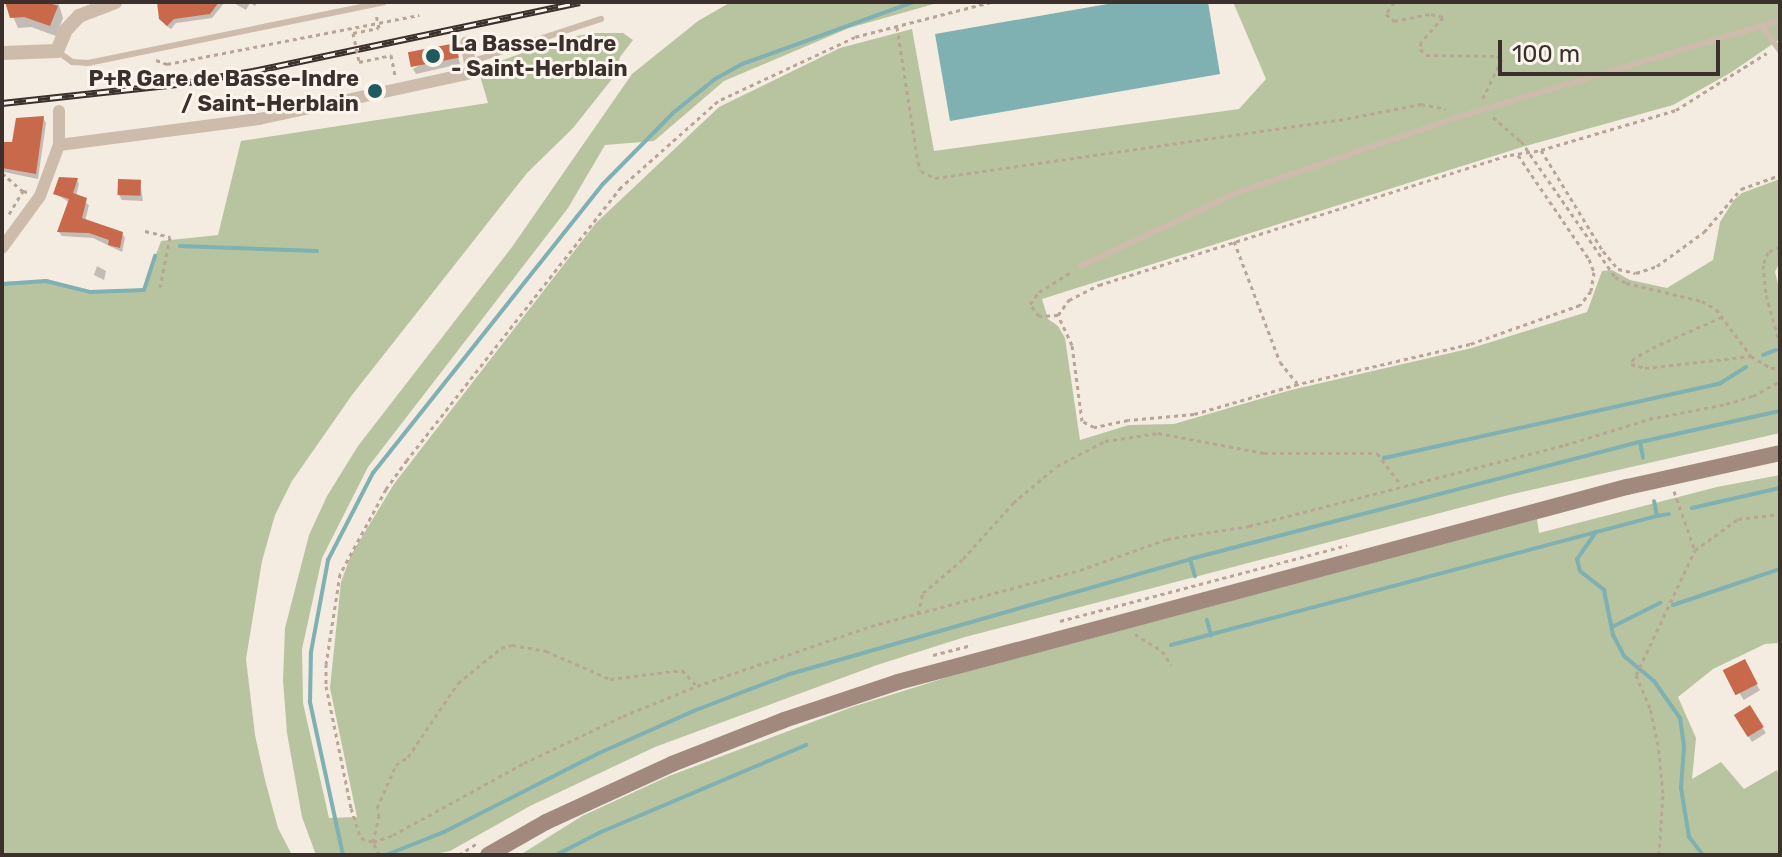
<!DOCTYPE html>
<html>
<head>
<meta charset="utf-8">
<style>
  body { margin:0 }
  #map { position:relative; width:1782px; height:857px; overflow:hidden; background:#f4ebe1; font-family:Rubik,sans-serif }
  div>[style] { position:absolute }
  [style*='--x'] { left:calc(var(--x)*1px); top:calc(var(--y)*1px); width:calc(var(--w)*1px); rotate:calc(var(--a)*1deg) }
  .green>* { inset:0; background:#b8c4a0 }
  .water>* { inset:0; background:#7fb0b2 }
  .shadow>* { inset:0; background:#0003; transform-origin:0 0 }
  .stream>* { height:4px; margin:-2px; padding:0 2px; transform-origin:2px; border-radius:2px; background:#7fb0b2 }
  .building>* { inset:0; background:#c8694b; transform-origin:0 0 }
  .path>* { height:3px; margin-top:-1.5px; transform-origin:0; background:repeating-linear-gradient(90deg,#b9a596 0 4px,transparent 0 8px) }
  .service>* { height:6px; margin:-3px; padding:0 3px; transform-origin:3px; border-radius:3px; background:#cdbbac }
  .minor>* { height:12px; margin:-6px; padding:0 6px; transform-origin:6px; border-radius:6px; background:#cdbbac }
  .tertiary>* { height:14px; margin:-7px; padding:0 7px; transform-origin:7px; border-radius:7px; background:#cdbbac }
  .secondary>* { height:16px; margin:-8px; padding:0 8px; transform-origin:8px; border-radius:8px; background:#a18a7d }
  .rail>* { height:7px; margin-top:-3.5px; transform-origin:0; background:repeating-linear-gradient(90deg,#fbf5ee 0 12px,#3b302b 0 24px); box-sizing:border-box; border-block:2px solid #3b302b }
  .path-bridge>* { height:3px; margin-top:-1.5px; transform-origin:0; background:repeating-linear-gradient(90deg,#b9a596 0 4px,transparent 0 8px) }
  .dots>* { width:22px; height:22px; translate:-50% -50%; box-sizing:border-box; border:4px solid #fbf5ee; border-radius:50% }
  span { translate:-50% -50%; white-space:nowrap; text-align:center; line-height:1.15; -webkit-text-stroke:6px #fbf5ee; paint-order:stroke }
  .poi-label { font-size:22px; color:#3b302b; font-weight:700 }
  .left { translate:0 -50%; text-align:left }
  .right { translate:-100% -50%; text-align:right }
  .frame { position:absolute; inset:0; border:4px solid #3b302b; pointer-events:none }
  .scale { position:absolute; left:1498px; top:40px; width:222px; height:36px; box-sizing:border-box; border:4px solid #3b302b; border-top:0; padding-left:10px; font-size:24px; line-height:28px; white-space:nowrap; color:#3b302b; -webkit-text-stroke:6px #fbf5ee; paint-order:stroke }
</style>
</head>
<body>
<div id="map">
  <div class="green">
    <i style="clip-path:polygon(731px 2px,941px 2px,849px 28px,724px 81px,654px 141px,605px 145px,568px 208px,368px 467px,322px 558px,302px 649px,303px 703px,329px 818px,357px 817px,330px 688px,341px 582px,351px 555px,394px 484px,596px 223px,719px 107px,840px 48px,912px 29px,934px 151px,1239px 109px,1266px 79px,1233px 2px,1780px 2px,1780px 39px,1730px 73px,1673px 105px,1519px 148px,1042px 299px,1048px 319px,1058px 326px,1065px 338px,1080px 440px,1129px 425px,1174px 424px,1291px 390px,1472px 348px,1587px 312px,1602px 271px,1612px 270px,1630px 280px,1667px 288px,1713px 260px,1720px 222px,1734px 200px,1742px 193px,1780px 179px,1780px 261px,1775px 272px,1780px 292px,1780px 433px,1509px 495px,965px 637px,877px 665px,655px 747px,530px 806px,450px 851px,429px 855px,316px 855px,302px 817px,287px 733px,283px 680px,285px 628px,309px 535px,327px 496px,358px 446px,512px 247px,632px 74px,698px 21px)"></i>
    <i style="clip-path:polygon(593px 33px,623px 33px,633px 40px,620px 57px,616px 74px,573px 128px,527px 173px,352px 395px,292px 481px,275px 515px,262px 561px,246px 659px,255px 735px,265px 780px,278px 828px,292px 855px,2px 855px,2px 284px,46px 281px,90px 292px,143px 290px,161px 241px,218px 235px,241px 141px,488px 103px,478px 69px,561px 39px)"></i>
    <i style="clip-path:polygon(1780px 475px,1780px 643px,1765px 644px,1713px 669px,1678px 697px,1696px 738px,1692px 779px,1721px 762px,1744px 789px,1777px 770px,1780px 778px,1780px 855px,520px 855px,582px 816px,669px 776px,852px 707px,951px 676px,1537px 519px,1539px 533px,1717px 487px)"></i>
  </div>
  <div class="water">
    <i style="clip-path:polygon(1119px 2px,1208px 2px,1220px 74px,950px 121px,935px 34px)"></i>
  </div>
  <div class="shadow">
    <i style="clip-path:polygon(7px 2px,58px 2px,63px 18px,56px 36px,31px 27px,18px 28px)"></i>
    <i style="clip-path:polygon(178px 2px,225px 2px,212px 18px,176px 23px,171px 29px,164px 24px)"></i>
    <i style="clip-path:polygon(258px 2px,255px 6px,250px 3px,246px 10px,232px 2px)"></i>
    <i style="clip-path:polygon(455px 45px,460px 64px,416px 74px,413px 69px)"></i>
    <i style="clip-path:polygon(43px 118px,46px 123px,38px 179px,4px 172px,2px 144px,14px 144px)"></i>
    <i style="clip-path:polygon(77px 180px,79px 184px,76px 196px,89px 205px,85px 221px,122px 233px,125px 238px,122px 252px,93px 238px,62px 236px,59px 232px,70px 203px,55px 193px)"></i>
    <i style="clip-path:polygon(140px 182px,143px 201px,122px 200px,119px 195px)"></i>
    <i style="clip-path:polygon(97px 266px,106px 271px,104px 280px,94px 275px)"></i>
    <i style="left:1743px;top:662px;width:33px;height:19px;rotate:59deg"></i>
    <i style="clip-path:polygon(1749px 708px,1766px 733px,1752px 742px,1736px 715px)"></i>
  </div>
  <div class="stream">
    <i style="--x:180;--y:246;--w:137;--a:2.1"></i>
    <i style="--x:2;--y:284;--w:44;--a:-3.9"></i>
    <i style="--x:46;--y:281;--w:45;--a:14"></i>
    <i style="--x:90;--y:292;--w:54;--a:-2.1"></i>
    <i style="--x:144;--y:290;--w:36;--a:-72"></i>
    <i style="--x:1763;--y:355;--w:14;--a:-21"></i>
    <i style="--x:1640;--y:442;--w:16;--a:79"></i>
    <i style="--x:1384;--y:458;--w:343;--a:-12.5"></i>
    <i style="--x:1719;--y:384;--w:32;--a:-32"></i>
    <i style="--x:1692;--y:508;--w:90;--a:-12.8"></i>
    <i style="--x:1657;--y:516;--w:12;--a:-9"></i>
    <i style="--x:1596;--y:532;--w:33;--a:125"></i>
    <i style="--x:1577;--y:559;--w:12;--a:76"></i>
    <i style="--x:1580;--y:571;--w:31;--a:38"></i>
    <i style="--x:1604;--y:590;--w:46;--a:78.7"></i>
    <i style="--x:1613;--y:635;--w:24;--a:62"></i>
    <i style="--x:1624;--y:656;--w:39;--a:40"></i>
    <i style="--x:1654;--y:681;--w:45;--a:54.9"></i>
    <i style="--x:1680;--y:718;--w:29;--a:82"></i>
    <i style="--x:1684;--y:747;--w:41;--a:94.2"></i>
    <i style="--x:1681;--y:788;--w:50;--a:80.7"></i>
    <i style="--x:1689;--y:837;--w:23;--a:52"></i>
    <i style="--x:1190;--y:559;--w:18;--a:74"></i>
    <i style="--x:1673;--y:605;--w:113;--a:-18.6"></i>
    <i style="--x:1207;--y:620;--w:16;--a:75"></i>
    <i style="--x:1612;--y:627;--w:54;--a:-26.6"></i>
    <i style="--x:1171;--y:645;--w:503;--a:-14.87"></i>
    <i style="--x:1657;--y:516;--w:15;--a:-101"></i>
    <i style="--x:343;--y:855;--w:157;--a:-102.2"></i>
    <i style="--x:310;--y:702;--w:50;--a:-88.9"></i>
    <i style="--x:311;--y:652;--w:94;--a:-79.5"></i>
    <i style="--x:328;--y:560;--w:98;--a:-62.7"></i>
    <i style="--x:373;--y:473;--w:369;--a:-51.5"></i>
    <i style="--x:603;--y:184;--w:100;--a:-45.4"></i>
    <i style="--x:673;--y:113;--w:54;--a:-39"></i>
    <i style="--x:715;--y:79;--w:31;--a:-29"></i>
    <i style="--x:742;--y:64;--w:182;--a:-19.9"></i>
    <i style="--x:386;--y:855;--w:62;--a:-21.6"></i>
    <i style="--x:444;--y:832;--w:172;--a:-27"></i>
    <i style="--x:597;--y:754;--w:108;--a:-24"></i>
    <i style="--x:696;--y:710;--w:101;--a:-21"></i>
    <i style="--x:790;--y:674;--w:416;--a:-16"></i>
    <i style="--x:1190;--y:559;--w:465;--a:-14.6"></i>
    <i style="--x:1640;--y:442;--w:143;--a:-12.5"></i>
    <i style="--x:556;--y:855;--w:51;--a:-27.1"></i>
    <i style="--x:601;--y:832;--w:223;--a:-23"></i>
  </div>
  <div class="building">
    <i style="clip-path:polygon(5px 2px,46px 2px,58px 6px,50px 26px,24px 17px,10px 18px)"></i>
    <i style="clip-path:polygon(157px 2px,219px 2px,210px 14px,174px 19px,167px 26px,159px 19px)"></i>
    <i style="left:456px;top:43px;width:15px;height:49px;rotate:79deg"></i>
    <i style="clip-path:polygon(44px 116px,36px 174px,2px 168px,2px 142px,12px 142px,16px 118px)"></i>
    <i style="clip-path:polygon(59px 177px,78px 178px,73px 193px,87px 198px,82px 218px,123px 232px,120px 248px,108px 245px,109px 240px,89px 233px,57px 232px,69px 199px,53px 194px)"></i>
    <i style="left:118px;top:179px;width:23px;height:16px;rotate:2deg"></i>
    <i style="left:1745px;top:659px;width:28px;height:25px;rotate:63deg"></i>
    <i style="left:1750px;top:705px;width:26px;height:19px;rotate:58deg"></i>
  </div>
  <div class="path">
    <i style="--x:991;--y:2;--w:140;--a:165.6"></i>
    <i style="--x:855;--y:37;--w:151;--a:155"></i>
    <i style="--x:718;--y:101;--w:130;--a:138.4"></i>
    <i style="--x:621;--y:187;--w:347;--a:128.1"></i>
    <i style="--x:407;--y:460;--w:36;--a:126"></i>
    <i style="--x:386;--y:489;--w:97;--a:118.4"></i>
    <i style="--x:340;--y:574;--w:91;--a:98.8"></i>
    <i style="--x:326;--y:664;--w:22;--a:90"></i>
    <i style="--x:326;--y:686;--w:125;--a:78.4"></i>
    <i style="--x:351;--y:808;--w:32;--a:72"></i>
    <i style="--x:361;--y:838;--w:13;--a:18"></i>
    <i style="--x:373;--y:842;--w:21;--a:-19"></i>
    <i style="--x:393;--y:835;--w:149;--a:-28.8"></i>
    <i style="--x:524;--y:763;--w:110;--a:-25.4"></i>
    <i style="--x:623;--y:716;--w:80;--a:-22.1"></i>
    <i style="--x:697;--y:686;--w:184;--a:-19"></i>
    <i style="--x:871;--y:626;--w:216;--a:-15"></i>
    <i style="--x:1080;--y:570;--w:92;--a:-19.6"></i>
    <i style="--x:1167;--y:539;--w:83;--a:-9"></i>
    <i style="--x:1249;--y:526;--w:326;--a:-14.4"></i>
    <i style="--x:1565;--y:445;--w:88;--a:-17.2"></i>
    <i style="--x:1649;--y:419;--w:78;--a:-11"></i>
    <i style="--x:1726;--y:404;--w:28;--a:-17"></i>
    <i style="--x:1753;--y:396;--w:31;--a:-29"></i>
    <i style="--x:1394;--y:2;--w:14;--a:124"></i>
    <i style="--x:1386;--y:14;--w:11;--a:41"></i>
    <i style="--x:1394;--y:21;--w:38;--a:-11"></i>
    <i style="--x:1431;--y:14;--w:12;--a:14"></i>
    <i style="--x:1443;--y:17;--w:33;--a:131"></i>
    <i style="--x:1421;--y:42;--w:7;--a:98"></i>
    <i style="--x:1420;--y:49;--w:8;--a:45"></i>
    <i style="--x:1426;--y:55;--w:71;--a:0.8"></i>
    <i style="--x:1497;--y:56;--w:6;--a:31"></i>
    <i style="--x:1502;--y:59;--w:46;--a:116"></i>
    <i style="--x:897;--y:27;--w:137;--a:81.2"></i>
    <i style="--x:918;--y:162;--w:9;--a:72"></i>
    <i style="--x:921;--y:171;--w:16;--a:27"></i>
    <i style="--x:935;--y:178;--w:408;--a:-8.2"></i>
    <i style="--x:1339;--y:120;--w:84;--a:-11"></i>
    <i style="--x:1421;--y:104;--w:25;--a:11"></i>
    <i style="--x:353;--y:33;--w:26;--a:-11"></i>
    <i style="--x:379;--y:28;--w:14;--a:-102"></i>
    <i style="--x:156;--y:60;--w:12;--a:20"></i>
    <i style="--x:167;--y:64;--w:257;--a:-11"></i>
    <i style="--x:359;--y:62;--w:33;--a:-12"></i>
    <i style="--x:391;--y:55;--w:20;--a:79"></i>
    <i style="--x:1493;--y:117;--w:37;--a:41"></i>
    <i style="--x:1521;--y:141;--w:165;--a:55.3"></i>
    <i style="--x:1615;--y:277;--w:13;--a:29"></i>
    <i style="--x:1626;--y:283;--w:78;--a:13.3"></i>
    <i style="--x:1702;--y:301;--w:16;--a:30"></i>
    <i style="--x:1716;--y:309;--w:59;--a:53.3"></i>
    <i style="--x:1751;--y:356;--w:23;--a:31"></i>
    <i style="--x:1771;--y:368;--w:9;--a:0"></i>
    <i style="--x:1541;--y:150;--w:119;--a:58.5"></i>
    <i style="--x:1603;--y:251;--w:23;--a:50"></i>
    <i style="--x:1618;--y:269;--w:18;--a:13"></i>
    <i style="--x:1636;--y:273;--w:22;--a:-18"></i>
    <i style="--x:1657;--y:266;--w:58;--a:-35.9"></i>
    <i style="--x:1704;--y:232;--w:57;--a:-49.3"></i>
    <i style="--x:1741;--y:189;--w:41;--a:-19.7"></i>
    <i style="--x:1518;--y:155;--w:126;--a:55.7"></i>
    <i style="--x:1589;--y:259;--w:14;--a:69"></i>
    <i style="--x:1594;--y:272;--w:19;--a:99"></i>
    <i style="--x:1591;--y:291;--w:18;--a:128"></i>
    <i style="--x:1580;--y:305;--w:117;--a:160.5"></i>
    <i style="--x:1470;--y:344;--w:177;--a:166.9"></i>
    <i style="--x:1298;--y:384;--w:108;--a:163.9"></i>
    <i style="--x:1194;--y:414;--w:66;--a:174.8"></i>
    <i style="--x:1128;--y:420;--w:35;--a:168"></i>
    <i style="--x:1094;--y:427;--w:13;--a:-153"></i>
    <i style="--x:1082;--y:421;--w:77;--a:-97.5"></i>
    <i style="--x:1072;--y:345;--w:33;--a:-115"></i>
    <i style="--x:1058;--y:315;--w:19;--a:-54"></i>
    <i style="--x:1069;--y:300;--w:34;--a:-27"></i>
    <i style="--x:1099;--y:285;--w:431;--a:-17.6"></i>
    <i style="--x:1510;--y:155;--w:31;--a:-9"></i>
    <i style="--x:1541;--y:150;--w:141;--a:-16.5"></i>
    <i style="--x:1676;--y:110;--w:107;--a:-32.1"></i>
    <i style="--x:2;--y:173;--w:28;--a:41"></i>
    <i style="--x:9;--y:214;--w:27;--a:-59"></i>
    <i style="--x:23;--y:191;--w:5;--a:11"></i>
    <i style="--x:145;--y:231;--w:26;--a:13"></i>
    <i style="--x:170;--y:237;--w:51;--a:101.3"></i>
    <i style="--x:1234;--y:241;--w:129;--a:69.2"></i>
    <i style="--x:1280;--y:362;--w:27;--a:51"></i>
    <i style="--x:1780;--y:247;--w:13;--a:157"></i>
    <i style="--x:1768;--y:252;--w:14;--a:111"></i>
    <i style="--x:1763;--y:265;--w:30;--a:84"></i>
    <i style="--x:1766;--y:295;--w:51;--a:74.1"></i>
    <i style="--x:1058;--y:315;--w:19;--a:177"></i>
    <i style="--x:1039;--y:316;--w:15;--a:-127"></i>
    <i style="--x:1030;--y:304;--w:15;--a:-53"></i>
    <i style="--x:1039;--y:292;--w:38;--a:-32"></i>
    <i style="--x:1722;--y:317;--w:72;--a:156.3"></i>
    <i style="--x:1656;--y:346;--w:25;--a:151"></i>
    <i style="--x:1634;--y:358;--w:7;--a:117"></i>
    <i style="--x:1631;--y:364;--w:15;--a:16"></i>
    <i style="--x:1645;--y:368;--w:107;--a:-6.5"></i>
    <i style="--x:1674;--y:491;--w:60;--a:70.7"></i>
    <i style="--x:918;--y:614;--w:22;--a:-77"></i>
    <i style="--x:923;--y:593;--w:52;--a:-40.4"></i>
    <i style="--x:963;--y:559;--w:75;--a:-48.2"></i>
    <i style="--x:1013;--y:503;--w:57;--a:-40.1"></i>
    <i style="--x:1057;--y:466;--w:54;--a:-27.5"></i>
    <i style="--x:1105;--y:441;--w:54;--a:-8.6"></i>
    <i style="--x:1158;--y:433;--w:108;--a:10.7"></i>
    <i style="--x:1264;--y:453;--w:113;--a:0"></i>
    <i style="--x:1377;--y:453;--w:39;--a:53"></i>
    <i style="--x:1060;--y:621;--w:297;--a:-14.8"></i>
    <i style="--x:1135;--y:634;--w:32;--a:32"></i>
    <i style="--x:1162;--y:651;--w:17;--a:57"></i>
    <i style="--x:933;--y:655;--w:40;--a:-14.4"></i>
    <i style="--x:379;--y:855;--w:14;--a:-115"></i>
    <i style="--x:373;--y:842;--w:26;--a:-77"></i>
    <i style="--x:379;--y:817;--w:9;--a:-103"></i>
    <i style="--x:377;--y:808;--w:47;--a:-66.2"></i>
    <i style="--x:396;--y:765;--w:14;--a:-34"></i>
    <i style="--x:408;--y:757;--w:89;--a:-56"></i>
    <i style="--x:458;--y:683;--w:55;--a:-39.1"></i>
    <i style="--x:501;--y:648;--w:11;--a:-15"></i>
    <i style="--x:512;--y:645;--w:35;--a:10"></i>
    <i style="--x:546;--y:651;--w:70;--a:23.6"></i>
    <i style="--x:610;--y:679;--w:73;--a:-7.1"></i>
    <i style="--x:682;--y:670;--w:22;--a:47"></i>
    <i style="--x:459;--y:855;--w:20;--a:-33"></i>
    <i style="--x:1659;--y:855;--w:62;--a:-86.3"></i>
    <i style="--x:1663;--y:793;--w:48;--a:-95.9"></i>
    <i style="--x:1658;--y:745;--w:38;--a:-102"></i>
    <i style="--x:1650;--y:708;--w:36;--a:-113"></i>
    <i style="--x:1636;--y:675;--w:138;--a:-64.7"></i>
    <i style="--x:1695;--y:550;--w:53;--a:-35.8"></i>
    <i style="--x:1738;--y:519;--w:42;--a:-6.8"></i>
  </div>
  <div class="service">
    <i style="--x:1762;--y:26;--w:31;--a:54"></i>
    <i style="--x:57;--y:51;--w:19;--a:36"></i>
    <i style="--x:72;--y:62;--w:16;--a:4"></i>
    <i style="--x:88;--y:63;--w:302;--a:-11.6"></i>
    <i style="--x:470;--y:62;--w:138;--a:-18.2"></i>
    <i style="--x:1081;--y:266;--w:171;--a:-25.2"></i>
    <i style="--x:1236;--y:193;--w:238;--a:-18.9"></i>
    <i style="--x:1461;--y:116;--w:333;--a:-16.7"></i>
  </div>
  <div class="minor">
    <i style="--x:59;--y:145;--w:202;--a:-7.4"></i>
    <i style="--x:259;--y:119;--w:218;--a:-12.2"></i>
    <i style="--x:472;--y:73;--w:31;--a:-101"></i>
    <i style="--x:2;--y:248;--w:64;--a:-53.8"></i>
    <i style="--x:40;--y:196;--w:54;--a:-69.6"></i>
    <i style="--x:59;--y:145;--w:34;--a:-90"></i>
  </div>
  <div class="tertiary">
    <i style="--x:2;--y:53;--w:55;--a:-2.1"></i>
    <i style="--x:57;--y:51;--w:23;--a:-67"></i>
    <i style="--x:66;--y:30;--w:19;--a:-47"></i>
    <i style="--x:79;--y:16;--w:39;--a:-21"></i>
  </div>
  <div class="secondary">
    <i style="--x:488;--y:855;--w:67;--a:-29.6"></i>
    <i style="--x:546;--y:822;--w:139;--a:-24.7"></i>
    <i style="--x:672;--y:764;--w:120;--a:-21.4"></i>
    <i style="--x:784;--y:720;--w:120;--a:-18.4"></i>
    <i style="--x:898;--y:682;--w:755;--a:-14.98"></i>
    <i style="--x:1627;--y:487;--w:157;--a:-12.5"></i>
  </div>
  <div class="rail">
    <i style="--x:2;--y:103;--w:176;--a:-6.2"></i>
    <i style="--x:177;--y:84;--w:77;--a:-9.7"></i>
    <i style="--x:253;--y:71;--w:334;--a:-11.9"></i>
  </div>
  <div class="path-bridge">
    <i style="--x:353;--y:33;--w:30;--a:78"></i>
  </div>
  <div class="dots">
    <i style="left:433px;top:56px;background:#1f5a5e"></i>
    <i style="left:375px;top:91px;background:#1f5a5e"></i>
  </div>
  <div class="poi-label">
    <span class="left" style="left:451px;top:56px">La Basse-Indre<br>- Saint-Herblain</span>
    <span class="right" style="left:359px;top:91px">P+R Gare de Basse-Indre<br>/ Saint-Herblain</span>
  </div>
  <div class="frame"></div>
  <div class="scale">100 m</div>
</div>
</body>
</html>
